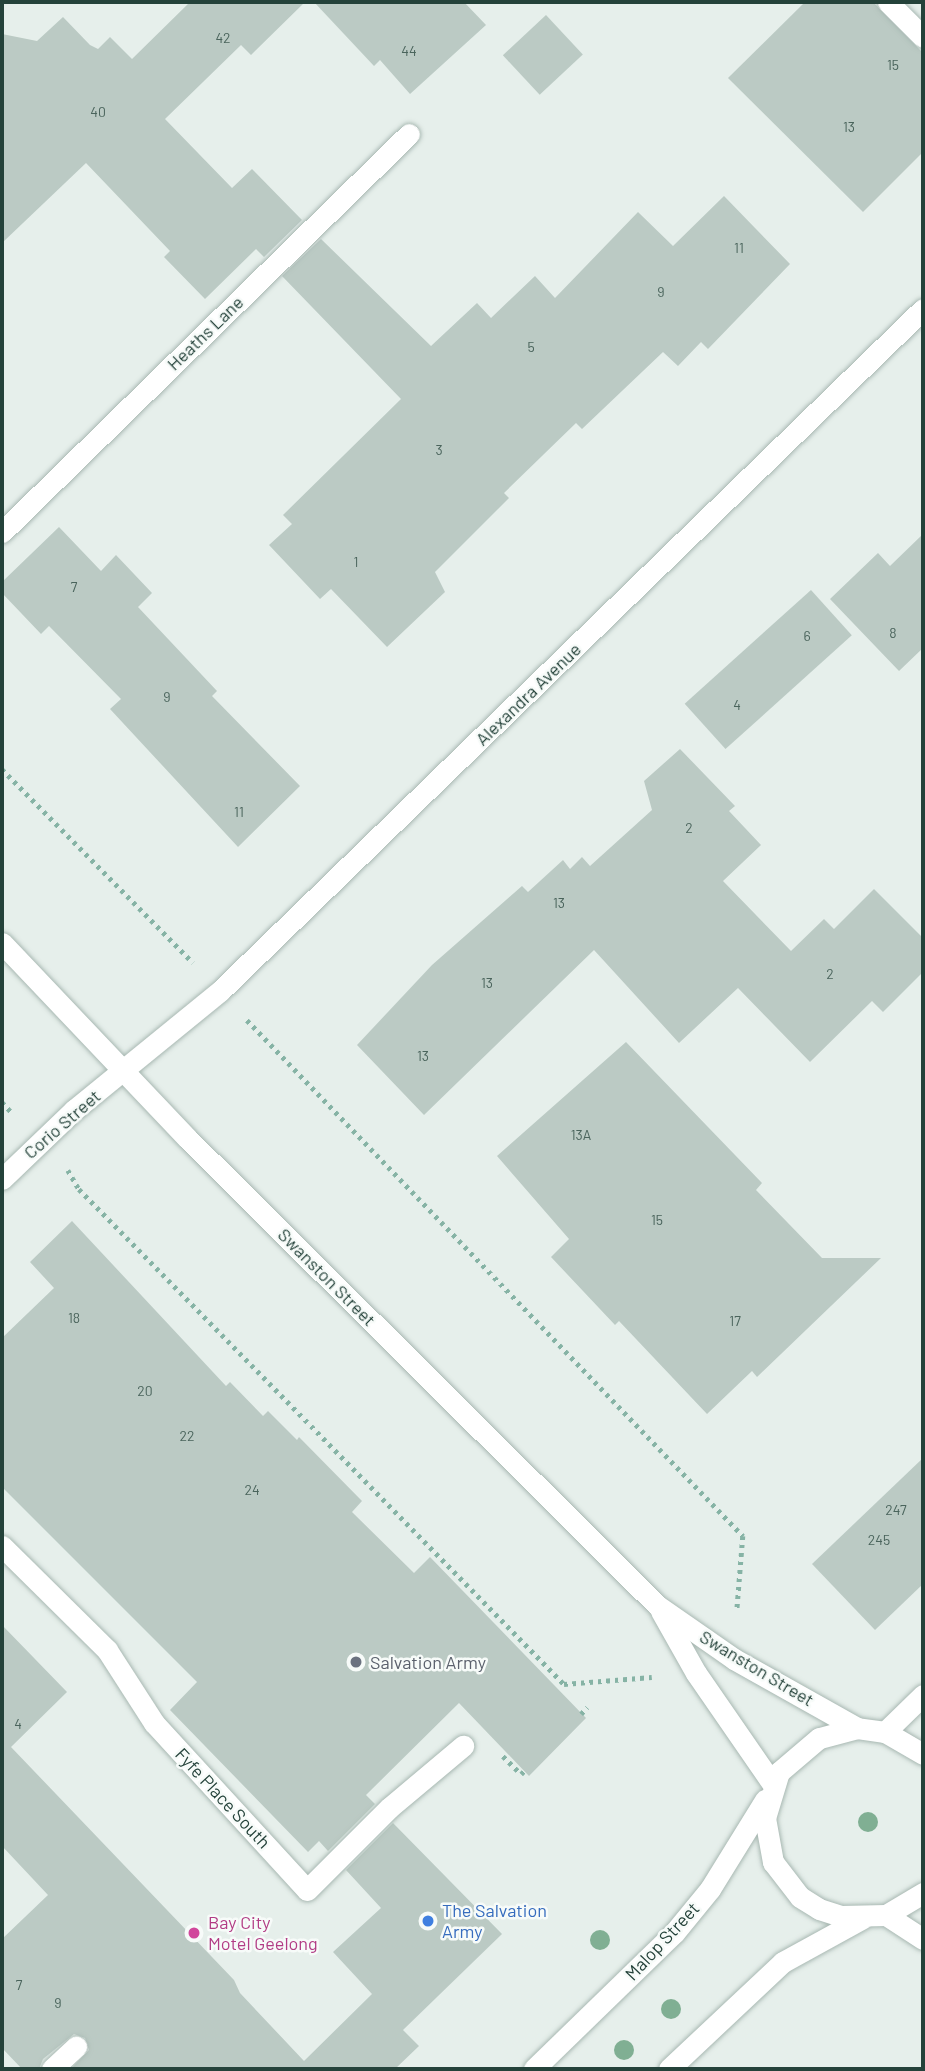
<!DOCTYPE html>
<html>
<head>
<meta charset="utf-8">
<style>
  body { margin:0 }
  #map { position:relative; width:925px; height:2071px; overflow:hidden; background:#e6efeb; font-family:Barlow,sans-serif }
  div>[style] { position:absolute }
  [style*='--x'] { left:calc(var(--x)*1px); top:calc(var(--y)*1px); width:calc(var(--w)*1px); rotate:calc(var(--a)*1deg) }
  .building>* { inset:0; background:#bbcac4; transform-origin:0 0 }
  .path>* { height:4.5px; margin-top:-2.25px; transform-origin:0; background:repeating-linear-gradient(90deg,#86b3a5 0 3.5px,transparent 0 8.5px) }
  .roads { filter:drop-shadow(0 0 2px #a8b8b2) drop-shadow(0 0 2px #a8b8b2) }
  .lane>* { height:21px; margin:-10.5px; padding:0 10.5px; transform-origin:10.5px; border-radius:10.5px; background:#fff }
  .street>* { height:21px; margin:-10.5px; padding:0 10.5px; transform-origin:10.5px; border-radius:10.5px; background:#fff }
  .secondary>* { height:21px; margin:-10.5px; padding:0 10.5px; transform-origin:10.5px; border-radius:10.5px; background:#fff }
  .trees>* { width:20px; height:20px; margin:-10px; border-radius:50%; background:#80af93 }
  .dots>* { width:19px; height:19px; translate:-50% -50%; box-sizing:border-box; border:4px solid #f7fbf9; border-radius:50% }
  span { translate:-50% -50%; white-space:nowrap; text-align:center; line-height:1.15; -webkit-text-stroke:5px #f7fbf9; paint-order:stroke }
  .number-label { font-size:14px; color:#4a645c }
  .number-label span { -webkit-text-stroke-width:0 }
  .street-label { font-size:18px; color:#24423a }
  .worship-label { font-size:18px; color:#5b616d }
  .left { translate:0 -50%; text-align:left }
  .shop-label { font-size:18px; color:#366cbe }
  .hotel-label { font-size:18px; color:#b23c85 }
  .frame { position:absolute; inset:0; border:4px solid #24423a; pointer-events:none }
</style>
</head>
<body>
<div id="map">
  <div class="building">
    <i style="clip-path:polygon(190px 2px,305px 2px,251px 55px,241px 45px,165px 119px,232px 188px,252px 169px,302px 220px,264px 257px,256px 249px,205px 299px,164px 257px,170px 251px,86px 163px,2px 243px,2px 34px,37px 41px,63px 17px,90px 45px,98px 49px,110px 37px,132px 59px)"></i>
    <i style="clip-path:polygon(314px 2px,464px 2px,486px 25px,410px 94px,380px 60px,374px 66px)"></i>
    <i style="clip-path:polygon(805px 2px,873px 2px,923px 53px,923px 152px,863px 212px,728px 78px)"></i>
    <i style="left:546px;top:15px;width:54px;height:59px;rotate:47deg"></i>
    <i style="clip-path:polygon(724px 196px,790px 264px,708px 349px,701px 342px,678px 366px,663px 352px,582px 429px,576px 423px,504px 493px,509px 498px,435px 572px,445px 592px,387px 647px,331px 589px,320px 599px,269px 545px,292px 524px,283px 515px,401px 399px,282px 276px,321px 239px,431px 346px,477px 303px,491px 318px,535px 276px,555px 298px,638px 212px,673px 246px)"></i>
    <i style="clip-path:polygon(59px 527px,101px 571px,116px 555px,152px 593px,138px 607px,217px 691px,212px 696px,300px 786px,238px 847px,110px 709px,121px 699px,49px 626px,41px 634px,2px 593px,2px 582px)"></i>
    <i style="clip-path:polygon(923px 534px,923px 648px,899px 671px,830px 599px,878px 553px,890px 566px)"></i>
    <i style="left:811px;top:590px;width:61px;height:170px;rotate:48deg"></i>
    <i style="clip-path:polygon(680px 749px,735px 806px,729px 811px,761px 845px,723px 881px,791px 951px,824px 919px,834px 929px,874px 889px,923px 938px,923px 972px,883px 1012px,872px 1001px,810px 1062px,738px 988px,679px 1043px,594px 950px,424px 1115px,357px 1045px,432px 965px,522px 886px,528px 892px,563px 860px,570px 869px,582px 857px,590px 866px,652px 810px,644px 781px)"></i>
    <i style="clip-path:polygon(626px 1042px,762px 1183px,756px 1190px,822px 1258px,881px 1258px,757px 1377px,752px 1371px,707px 1414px,619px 1321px,615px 1325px,551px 1257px,569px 1239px,497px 1156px)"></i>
    <i style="clip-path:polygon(72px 1221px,226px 1386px,230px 1382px,263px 1416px,268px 1411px,297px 1440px,299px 1437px,362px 1501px,352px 1512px,414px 1573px,430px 1557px,586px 1718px,529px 1776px,459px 1703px,366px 1795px,375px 1804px,328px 1851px,319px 1841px,308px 1852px,170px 1710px,197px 1682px,2px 1487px,2px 1338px,54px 1288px,30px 1262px)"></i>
    <i style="clip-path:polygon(923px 1458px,923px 1584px,875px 1630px,812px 1564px)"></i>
    <i style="clip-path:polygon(2px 1625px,67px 1692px,11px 1747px,234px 1980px,240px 1993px,304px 2061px,372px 1994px,333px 1952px,381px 1908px,346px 1870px,393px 1823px,502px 1934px,403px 2030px,419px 2046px,395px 2069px,71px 2069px,89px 2050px,85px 2038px,74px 2034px,43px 2059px,39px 2069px,22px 2069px,2px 2048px,2px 1939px,48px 1895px,2px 1846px)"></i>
  </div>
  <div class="path">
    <i style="--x:2;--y:769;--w:272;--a:45.4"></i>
    <i style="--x:247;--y:1020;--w:716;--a:46.13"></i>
    <i style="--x:743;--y:1536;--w:74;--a:94.6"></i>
    <i style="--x:2;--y:1102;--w:16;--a:47"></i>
    <i style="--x:68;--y:1170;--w:22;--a:60"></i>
    <i style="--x:79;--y:1189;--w:693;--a:45.58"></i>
    <i style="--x:564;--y:1684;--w:88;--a:-4.5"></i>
    <i style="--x:581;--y:1714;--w:9;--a:-49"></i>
    <i style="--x:503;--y:1756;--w:25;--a:45"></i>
    <i style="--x:521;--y:1774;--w:4;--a:-45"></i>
  </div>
  <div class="roads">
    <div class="lane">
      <i style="--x:888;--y:2;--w:49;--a:45"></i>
      <i style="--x:2;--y:532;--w:569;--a:-44.36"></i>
      <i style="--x:2;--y:1546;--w:148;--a:44.7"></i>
      <i style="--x:107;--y:1650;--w:87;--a:57.2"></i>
      <i style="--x:154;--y:1723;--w:226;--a:47.5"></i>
      <i style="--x:307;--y:1890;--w:116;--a:-45"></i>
      <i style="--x:389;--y:1808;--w:97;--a:-40"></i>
      <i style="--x:52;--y:2069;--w:33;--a:-43"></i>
    </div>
    <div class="street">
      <i style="--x:2;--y:943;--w:269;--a:46.5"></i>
      <i style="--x:187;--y:1138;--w:664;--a:44.82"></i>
      <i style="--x:658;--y:1606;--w:93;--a:34.9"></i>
      <i style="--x:734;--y:1659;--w:141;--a:29.3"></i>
      <i style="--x:2;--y:1179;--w:100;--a:-43.8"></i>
      <i style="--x:74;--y:1110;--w:188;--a:-39.2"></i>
      <i style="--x:220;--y:991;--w:979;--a:-44.13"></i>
      <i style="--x:661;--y:1611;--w:71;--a:60.6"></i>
      <i style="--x:696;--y:1673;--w:134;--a:55.4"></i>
    </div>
    <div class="secondary">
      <i style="--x:885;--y:1732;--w:53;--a:-44.2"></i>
      <i style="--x:923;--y:1754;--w:44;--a:-149.9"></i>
      <i style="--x:885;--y:1732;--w:28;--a:-172"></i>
      <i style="--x:857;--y:1728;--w:39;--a:165"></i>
      <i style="--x:819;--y:1738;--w:52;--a:139.6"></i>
      <i style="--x:779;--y:1772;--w:48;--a:106.9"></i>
      <i style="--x:765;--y:1818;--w:45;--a:79.7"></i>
      <i style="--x:773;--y:1862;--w:44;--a:52.4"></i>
      <i style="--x:800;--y:1897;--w:22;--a:32"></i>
      <i style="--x:819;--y:1909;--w:23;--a:18"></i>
      <i style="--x:841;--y:1916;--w:45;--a:-1.3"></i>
      <i style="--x:886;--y:1915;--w:43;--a:-30.7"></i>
      <i style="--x:886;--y:1915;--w:44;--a:33"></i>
      <i style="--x:534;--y:2069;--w:195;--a:-44.2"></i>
      <i style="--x:674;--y:1933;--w:57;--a:-50.7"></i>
      <i style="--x:710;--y:1889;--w:105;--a:-58.3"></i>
      <i style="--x:669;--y:2069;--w:156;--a:-43.2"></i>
      <i style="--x:783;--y:1962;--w:91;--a:-28.8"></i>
    </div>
  </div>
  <div class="trees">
    <i style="left:868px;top:1822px"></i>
    <i style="left:600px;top:1940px"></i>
    <i style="left:671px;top:2009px"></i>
    <i style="left:624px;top:2050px"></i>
  </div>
  <div class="dots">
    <i style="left:356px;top:1662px;background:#6b7280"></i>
    <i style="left:428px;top:1921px;background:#3f7fe0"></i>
    <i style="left:194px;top:1933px;background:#d1479c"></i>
  </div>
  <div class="number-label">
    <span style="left:223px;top:38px">42</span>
    <span style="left:409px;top:51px">44</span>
    <span style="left:893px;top:65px">15</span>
    <span style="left:98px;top:112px">40</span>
    <span style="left:849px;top:127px">13</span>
    <span style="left:739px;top:248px">11</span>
    <span style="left:661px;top:292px">9</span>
    <span style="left:531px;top:347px">5</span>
    <span style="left:439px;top:450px">3</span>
    <span style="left:356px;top:562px">1</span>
    <span style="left:74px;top:587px">7</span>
    <span style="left:893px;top:633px">8</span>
    <span style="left:807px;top:636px">6</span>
    <span style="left:167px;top:697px">9</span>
    <span style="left:737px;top:705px">4</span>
    <span style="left:239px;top:812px">11</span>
    <span style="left:689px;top:828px">2</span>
    <span style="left:559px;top:903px">13</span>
    <span style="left:830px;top:974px">2</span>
    <span style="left:487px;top:983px">13</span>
    <span style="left:423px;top:1056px">13</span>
    <span style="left:581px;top:1135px">13A</span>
    <span style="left:657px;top:1220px">15</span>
    <span style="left:74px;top:1318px">18</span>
    <span style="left:735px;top:1321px">17</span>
    <span style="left:145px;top:1391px">20</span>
    <span style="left:187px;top:1436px">22</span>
    <span style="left:252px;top:1490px">24</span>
    <span style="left:896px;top:1510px">247</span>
    <span style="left:879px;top:1540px">245</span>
    <span style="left:18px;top:1724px">4</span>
    <span style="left:19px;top:1985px">7</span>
    <span style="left:58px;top:2003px">9</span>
  </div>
  <div class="street-label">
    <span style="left:205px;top:333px;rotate:-44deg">Heaths Lane</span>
    <span style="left:528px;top:694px;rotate:-44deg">Alexandra Avenue</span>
    <span style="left:62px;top:1124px;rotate:-41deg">Corio Street</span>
    <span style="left:327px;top:1277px;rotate:45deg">Swanston Street</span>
    <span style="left:757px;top:1668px;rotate:31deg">Swanston Street</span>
    <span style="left:223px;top:1798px;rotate:47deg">Fyfe Place South</span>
    <span style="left:662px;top:1941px;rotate:-47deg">Malop Street</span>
  </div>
  <div class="worship-label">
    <span class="left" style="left:370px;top:1662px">Salvation Army</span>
  </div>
  <div class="shop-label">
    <span class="left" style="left:442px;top:1921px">The Salvation<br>Army</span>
  </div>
  <div class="hotel-label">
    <span class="left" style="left:208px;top:1933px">Bay City<br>Motel Geelong</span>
  </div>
  <div class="frame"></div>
</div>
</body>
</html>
